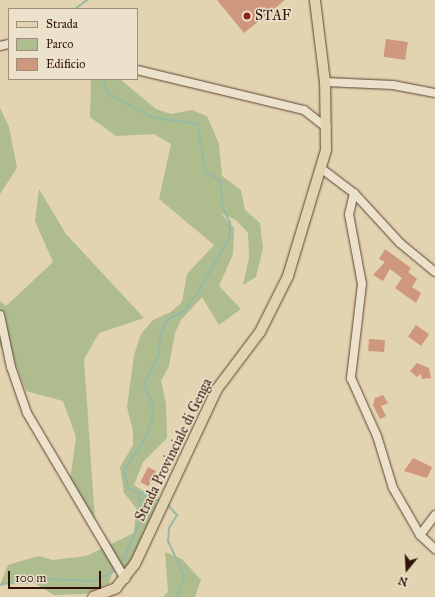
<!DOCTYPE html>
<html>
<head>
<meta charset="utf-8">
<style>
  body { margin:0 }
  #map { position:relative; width:435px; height:597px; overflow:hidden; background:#e2d3b1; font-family:"IM FELL Great Primer",serif }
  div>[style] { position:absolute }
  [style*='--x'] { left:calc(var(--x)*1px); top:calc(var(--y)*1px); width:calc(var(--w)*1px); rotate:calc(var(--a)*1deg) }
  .green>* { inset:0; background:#afbd8e }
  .stream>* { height:2px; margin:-1px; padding:0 1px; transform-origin:1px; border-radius:1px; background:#96b9a6 }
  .building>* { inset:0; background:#cf977b; transform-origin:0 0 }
  .roads { filter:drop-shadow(0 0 1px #5d4232) drop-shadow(0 0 1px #5d4232) }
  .minor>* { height:8px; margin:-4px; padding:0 4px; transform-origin:4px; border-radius:4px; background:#ece2cc }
  .major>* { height:10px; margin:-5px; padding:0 5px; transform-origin:5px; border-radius:5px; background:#e2d3b1 }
  .dots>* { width:11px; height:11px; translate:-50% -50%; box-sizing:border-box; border:2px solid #ece2cc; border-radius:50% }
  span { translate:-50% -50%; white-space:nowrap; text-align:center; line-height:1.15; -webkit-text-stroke:3px #ece2cc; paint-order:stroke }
  .poi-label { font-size:14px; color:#311207 }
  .left { translate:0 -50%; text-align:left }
  .street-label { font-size:14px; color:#311207 }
  .legend { position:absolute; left:8px; top:8px; width:130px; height:72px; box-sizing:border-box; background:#ece2cc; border:1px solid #a18f7d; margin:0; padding:5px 7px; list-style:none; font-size:12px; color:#311207 }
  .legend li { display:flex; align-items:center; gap:8px; height:20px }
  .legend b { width:20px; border:1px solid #a18f7d }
  .north { position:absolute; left:387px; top:549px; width:40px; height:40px; -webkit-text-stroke:3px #ece2cc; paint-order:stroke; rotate:198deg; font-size:11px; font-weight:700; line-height:16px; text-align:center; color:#311207 }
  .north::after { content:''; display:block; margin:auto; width:14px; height:18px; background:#311207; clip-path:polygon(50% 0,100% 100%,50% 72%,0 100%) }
  .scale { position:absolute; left:8px; top:571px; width:93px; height:18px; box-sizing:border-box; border:2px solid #311207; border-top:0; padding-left:5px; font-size:12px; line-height:14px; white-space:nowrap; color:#311207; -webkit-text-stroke:3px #ece2cc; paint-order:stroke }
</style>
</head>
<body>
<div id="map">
  <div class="green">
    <i style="clip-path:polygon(91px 79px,120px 79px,156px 109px,171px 114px,192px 110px,207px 116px,219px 144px,222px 176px,241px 190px,245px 210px,260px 223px,263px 249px,256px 277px,243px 285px,249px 258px,248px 233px,236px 220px,221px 213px,234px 228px,233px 254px,219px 286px,241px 309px,219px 325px,202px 297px,181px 320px,175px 333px,169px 366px,161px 381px,166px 403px,167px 438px,143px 462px,134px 485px,157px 500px,153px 522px,132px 566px,113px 571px,109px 583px,85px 594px,54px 595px,34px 583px,0 585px,8px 565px,38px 556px,53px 560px,86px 556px,134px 533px,136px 508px,124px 493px,120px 467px,133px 445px,133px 431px,127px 407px,134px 355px,141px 334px,153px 320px,171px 312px,182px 302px,187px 274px,214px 245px,159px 199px,171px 144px,154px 134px,116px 136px,90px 117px)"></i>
    <i style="clip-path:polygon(0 108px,9px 127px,17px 168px,0 194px)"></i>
    <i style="clip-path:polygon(39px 189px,66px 234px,144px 318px,99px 333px,84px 359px,95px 521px,70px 481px,76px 437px,63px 401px,26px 391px,10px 349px,0 346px,0 301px,6px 306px,53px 262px,35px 221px)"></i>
    <i style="clip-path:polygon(165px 552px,182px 559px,201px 580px,195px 597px,163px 597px,168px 592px)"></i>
  </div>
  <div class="stream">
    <i style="--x:75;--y:9;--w:15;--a:-37"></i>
    <i style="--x:104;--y:79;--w:14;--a:78"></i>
    <i style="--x:107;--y:93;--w:50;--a:28.6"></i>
    <i style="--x:151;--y:117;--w:47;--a:8.7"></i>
    <i style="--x:197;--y:124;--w:48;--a:79.2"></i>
    <i style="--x:206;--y:171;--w:17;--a:36"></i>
    <i style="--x:220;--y:181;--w:28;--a:84"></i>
    <i style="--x:223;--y:209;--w:15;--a:62"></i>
    <i style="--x:230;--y:222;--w:14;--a:90"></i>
    <i style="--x:230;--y:236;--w:64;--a:119.7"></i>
    <i style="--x:198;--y:292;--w:24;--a:126"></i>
    <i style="--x:184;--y:311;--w:19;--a:152"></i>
    <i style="--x:167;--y:320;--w:17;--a:115"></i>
    <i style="--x:160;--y:335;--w:20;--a:93"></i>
    <i style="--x:159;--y:355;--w:34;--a:117"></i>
    <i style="--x:144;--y:385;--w:24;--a:66"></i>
    <i style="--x:154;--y:407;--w:13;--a:99"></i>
    <i style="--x:152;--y:420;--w:20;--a:110"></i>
    <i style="--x:145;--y:439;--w:37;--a:124"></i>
    <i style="--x:124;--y:470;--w:18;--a:77"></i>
    <i style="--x:128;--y:488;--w:35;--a:22"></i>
    <i style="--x:167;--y:504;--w:15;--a:48"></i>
    <i style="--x:177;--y:515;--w:15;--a:122"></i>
    <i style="--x:169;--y:528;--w:13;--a:94"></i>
    <i style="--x:168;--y:541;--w:38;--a:65"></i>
    <i style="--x:184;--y:576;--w:22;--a:108"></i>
    <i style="--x:120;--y:567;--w:56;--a:-66.7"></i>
    <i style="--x:142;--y:516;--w:21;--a:-98"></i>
    <i style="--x:0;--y:585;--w:26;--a:-16"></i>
    <i style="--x:25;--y:578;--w:69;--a:2.5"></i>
    <i style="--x:94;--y:581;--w:25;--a:-26"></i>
  </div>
  <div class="building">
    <i style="clip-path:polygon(217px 0,285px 0,244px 33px)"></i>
    <i style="left:386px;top:39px;width:22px;height:18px;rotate:8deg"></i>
    <i style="clip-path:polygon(385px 249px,411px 268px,408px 272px,417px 279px,412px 287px,421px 293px,416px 303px,395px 288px,402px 278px,390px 269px,383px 281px,373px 275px,385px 262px,379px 259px)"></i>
    <i style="left:416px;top:325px;width:16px;height:14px;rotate:35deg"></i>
    <i style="left:369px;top:339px;width:16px;height:12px;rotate:4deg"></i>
    <i style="clip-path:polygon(417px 363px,429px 368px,431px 378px,422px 379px,421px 374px,417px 377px,410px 371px)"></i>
    <i style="clip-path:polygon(383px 395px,388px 403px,381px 406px,386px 416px,380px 419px,373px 405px,375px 398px)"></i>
    <i style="clip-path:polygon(413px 458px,432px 467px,427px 478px,404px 471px)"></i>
    <i style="left:148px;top:467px;width:9px;height:17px;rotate:27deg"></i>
  </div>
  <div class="roads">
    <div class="minor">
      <i style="--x:0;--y:46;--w:9;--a:-13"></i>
      <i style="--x:137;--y:70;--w:172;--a:13.5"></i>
      <i style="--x:304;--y:110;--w:29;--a:38"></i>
      <i style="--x:325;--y:82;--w:68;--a:2.5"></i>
      <i style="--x:393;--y:85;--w:43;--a:10.8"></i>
      <i style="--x:322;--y:169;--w:40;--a:37"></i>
      <i style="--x:354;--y:193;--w:68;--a:47.4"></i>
      <i style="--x:400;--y:243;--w:45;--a:39.6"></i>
      <i style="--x:354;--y:193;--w:22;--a:103"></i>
      <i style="--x:349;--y:214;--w:71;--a:79.5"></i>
      <i style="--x:362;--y:284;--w:95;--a:96.7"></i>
      <i style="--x:351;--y:378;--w:64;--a:65.9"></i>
      <i style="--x:377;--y:436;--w:54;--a:72.9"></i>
      <i style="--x:393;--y:488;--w:54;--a:60.1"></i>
      <i style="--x:420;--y:535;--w:21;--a:43"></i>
      <i style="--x:0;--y:315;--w:53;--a:78.1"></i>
      <i style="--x:11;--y:367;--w:49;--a:70.8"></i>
      <i style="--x:27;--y:413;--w:193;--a:59.4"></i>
      <i style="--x:420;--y:535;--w:25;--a:-53"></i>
    </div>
    <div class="major">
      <i style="--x:93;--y:597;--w:25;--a:-21"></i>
      <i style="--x:116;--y:588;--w:31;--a:-52"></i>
      <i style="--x:135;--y:564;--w:193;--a:-64.9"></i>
      <i style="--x:217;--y:389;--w:71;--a:-53"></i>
      <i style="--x:260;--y:332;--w:63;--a:-63.4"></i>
      <i style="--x:288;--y:276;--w:132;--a:-73.2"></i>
      <i style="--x:326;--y:150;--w:68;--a:-90.8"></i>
      <i style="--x:325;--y:82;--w:83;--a:-97"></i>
    </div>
  </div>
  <div class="dots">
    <i style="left:247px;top:16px;background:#8f2418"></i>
  </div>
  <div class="poi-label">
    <span class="left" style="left:255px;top:16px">STAF</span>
  </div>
  <div class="street-label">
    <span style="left:174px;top:450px;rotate:-64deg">Strada Provinciale di Genga</span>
  </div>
  <ul class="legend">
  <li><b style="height:5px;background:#e2d3b1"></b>Strada</li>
  <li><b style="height:11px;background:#afbd8e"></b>Parco</li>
  <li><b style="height:11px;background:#cf977b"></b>Edificio</li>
  </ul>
  <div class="north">N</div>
  <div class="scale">100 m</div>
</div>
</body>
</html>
